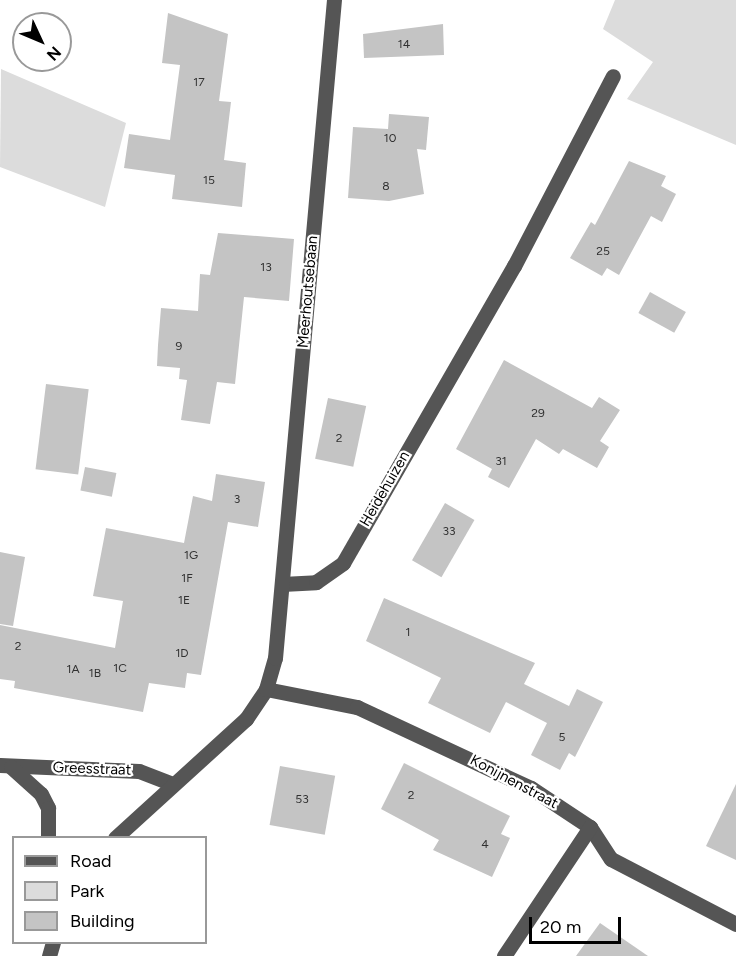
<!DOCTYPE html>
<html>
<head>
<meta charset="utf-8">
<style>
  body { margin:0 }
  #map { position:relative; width:736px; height:956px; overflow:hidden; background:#fff; font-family:Figtree,sans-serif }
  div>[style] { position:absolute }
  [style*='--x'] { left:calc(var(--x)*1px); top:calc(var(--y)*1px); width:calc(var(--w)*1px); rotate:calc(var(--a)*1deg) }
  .green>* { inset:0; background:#dcdcdc }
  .building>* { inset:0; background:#c4c4c4; transform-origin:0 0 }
  .minor>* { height:15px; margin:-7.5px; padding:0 7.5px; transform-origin:7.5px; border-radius:7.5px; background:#555 }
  span { translate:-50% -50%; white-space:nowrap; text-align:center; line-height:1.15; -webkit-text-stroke:4.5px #fff; paint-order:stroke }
  .number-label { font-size:12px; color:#313131 }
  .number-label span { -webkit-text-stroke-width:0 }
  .street-label { font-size:15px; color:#000 }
  .legend { position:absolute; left:12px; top:836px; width:195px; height:108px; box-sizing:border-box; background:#fff; border:2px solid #999; margin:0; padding:8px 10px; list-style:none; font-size:18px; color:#000 }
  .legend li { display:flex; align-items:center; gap:12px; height:30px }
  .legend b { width:30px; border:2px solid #999 }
  .north { position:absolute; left:12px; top:12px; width:60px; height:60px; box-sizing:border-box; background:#fff; border:2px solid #999; border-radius:50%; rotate:134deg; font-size:16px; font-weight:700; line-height:24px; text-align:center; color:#000 }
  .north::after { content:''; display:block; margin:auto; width:21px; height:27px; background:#000; clip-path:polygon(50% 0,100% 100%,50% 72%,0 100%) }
  .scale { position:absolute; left:529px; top:917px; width:92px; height:27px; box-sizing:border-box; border:3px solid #000; border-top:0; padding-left:8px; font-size:18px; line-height:21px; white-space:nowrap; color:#000; -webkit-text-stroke:4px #fff; paint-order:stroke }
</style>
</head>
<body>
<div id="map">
  <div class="green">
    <i style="clip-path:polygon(615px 0,736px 0,736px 145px,627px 99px,653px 62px,603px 29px)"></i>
    <i style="clip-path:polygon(1px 69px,126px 123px,105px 207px,0 167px)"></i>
  </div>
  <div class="building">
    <i style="clip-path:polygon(168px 13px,228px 34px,219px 101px,231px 102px,224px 160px,246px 163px,242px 207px,172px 199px,175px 175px,124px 168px,129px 134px,170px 140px,180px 65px,162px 63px)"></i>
    <i style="clip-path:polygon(443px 24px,444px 55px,364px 58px,363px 34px)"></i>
    <i style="clip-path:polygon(389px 114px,429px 117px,426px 150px,417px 149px,424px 194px,389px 201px,348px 198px,353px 127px,388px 129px)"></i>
    <i style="clip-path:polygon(629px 161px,666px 176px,661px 186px,676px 194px,662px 222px,651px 216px,619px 275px,607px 268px,602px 276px,570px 258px,591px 222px,595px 225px)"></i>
    <i style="clip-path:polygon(218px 233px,294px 239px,289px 301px,244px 297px,235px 384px,217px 382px,210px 424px,181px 420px,187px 380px,179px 379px,180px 368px,157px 366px,158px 345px,161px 308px,198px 311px,200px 274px,210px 275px)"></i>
    <i style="left:650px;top:292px;width:41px;height:24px;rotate:29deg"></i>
    <i style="clip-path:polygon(504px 360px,592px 408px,599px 397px,620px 410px,600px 441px,609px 447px,597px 468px,563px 449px,559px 454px,536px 439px,509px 488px,488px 477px,492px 469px,456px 449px)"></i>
    <i style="left:46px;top:384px;width:43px;height:86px;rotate:7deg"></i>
    <i style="left:328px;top:398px;width:39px;height:62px;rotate:12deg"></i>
    <i style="left:85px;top:467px;width:32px;height:24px;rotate:11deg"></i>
    <i style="clip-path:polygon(216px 474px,265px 482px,258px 527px,228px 522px,201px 675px,187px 673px,185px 688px,149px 683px,143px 712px,14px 688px,15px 681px,0 679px,0 625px,115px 648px,123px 601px,93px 596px,106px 528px,184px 543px,193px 496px,212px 501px)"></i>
    <i style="left:445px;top:503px;width:34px;height:66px;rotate:30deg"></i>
    <i style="clip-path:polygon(0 552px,25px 557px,13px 626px,0 624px)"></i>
    <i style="clip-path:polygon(384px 598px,535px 663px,524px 684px,569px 706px,577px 689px,603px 702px,575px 757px,569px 753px,560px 770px,531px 755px,547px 723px,506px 702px,490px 733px,428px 703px,441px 678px,366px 641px)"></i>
    <i style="clip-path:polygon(404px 763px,510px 816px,501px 834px,510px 838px,492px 877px,433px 850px,439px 840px,381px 809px)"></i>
    <i style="left:280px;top:766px;width:56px;height:60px;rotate:10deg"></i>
    <i style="clip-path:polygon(736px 784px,736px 860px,706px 846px)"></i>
    <i style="clip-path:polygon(600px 923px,648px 956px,576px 956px)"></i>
  </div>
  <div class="minor">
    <i style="--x:282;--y:584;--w:34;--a:-3"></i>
    <i style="--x:316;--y:582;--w:33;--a:-35"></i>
    <i style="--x:343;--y:563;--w:343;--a:-60.1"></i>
    <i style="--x:514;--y:266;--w:214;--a:-62.5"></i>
    <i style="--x:266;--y:689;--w:93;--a:11.2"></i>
    <i style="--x:357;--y:707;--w:192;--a:25"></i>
    <i style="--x:531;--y:788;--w:71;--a:33.5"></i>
    <i style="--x:590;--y:827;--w:38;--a:57"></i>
    <i style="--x:611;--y:859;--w:141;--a:27.5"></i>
    <i style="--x:0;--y:765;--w:139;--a:2.5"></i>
    <i style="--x:139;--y:771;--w:34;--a:21"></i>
    <i style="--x:11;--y:767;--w:40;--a:42"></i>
    <i style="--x:41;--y:794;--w:16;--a:63"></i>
    <i style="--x:48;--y:808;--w:30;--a:90"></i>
    <i style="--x:115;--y:838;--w:177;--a:-42.3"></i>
    <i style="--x:246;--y:719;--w:36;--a:-56"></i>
    <i style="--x:266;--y:689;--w:32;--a:-74"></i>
    <i style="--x:275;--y:658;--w:661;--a:-84.88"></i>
    <i style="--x:49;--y:956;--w:15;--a:-74"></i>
    <i style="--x:504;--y:956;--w:155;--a:-56.3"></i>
  </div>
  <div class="number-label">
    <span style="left:404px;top:45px">14</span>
    <span style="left:199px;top:83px">17</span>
    <span style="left:390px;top:139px">10</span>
    <span style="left:209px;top:181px">15</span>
    <span style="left:386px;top:187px">8</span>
    <span style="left:603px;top:252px">25</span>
    <span style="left:266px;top:268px">13</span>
    <span style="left:179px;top:347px">9</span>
    <span style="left:538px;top:414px">29</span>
    <span style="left:339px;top:439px">2</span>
    <span style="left:501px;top:462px">31</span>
    <span style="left:237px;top:500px">3</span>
    <span style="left:449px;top:532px">33</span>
    <span style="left:191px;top:556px">1G</span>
    <span style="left:187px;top:579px">1F</span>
    <span style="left:184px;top:601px">1E</span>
    <span style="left:408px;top:633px">1</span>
    <span style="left:18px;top:647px">2</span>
    <span style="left:182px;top:654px">1D</span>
    <span style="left:120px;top:669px">1C</span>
    <span style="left:73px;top:670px">1A</span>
    <span style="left:95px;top:674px">1B</span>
    <span style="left:562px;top:738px">5</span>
    <span style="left:411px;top:796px">2</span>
    <span style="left:302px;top:800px">53</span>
    <span style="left:485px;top:845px">4</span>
  </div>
  <div class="street-label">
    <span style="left:308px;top:292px;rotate:-85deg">Meerhoutsebaan</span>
    <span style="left:385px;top:489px;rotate:-60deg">Heidehuizen</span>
    <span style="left:92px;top:769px;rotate:2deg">Greesstraat</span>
    <span style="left:514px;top:782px;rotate:28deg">Konijnenstraat</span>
  </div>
  <ul class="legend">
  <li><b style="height:8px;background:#555"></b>Road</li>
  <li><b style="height:16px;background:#dcdcdc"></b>Park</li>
  <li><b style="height:16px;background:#c4c4c4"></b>Building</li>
  </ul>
  <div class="north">N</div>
  <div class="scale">20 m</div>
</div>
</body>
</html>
